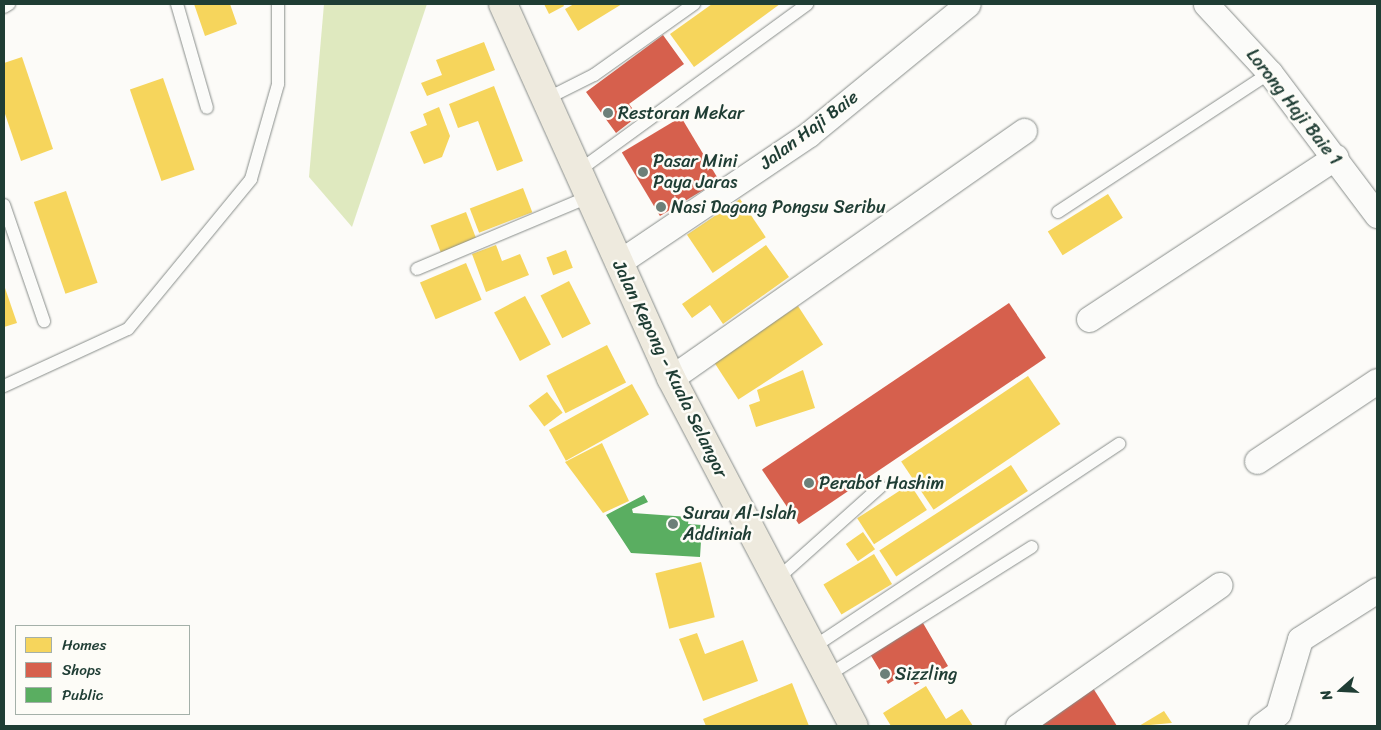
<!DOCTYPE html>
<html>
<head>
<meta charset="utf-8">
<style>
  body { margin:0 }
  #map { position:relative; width:1381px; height:730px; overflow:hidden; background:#fcfbf8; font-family:Sriracha,sans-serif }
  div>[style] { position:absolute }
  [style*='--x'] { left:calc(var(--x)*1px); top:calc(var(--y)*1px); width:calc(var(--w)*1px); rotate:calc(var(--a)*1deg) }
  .green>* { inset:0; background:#dfe9bf }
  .homes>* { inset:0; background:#f6d55c; transform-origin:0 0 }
  .shops>* { inset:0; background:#d6604d; transform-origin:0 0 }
  .public>* { inset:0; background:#5aae61 }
  .roads { filter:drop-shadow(0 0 1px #888d8a) drop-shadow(0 0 1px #888d8a) }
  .service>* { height:12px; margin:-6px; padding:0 6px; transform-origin:6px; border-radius:6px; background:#fbfbf9 }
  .minor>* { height:25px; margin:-12.5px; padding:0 12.5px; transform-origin:12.5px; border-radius:12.5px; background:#fbfbf9 }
  .trunk>* { height:28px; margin:-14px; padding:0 14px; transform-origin:14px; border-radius:14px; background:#eeeade }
  .dots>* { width:14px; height:14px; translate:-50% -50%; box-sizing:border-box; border:2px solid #fdfcf7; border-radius:50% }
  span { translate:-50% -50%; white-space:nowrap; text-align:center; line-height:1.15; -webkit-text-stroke:5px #fdfcf7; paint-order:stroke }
  .street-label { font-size:18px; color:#1f3d34 }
  .poi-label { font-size:18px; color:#1f3d34 }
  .left { translate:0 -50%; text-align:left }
  .frame { position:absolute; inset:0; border:5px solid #1f3d34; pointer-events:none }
  .legend { position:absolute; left:15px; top:625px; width:175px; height:90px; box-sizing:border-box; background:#fdfcf7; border:1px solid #a4b0a9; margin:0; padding:6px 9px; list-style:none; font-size:15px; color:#1f3d34 }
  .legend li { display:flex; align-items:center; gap:10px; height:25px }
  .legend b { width:25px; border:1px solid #a4b0a9 }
  .north { position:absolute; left:1316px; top:665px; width:50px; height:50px; -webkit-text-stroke:4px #fdfcf7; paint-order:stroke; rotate:251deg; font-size:14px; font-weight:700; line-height:20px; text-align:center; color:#1f3d34 }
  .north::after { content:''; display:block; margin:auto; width:18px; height:22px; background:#1f3d34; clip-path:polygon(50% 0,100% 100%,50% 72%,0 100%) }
</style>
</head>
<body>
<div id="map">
  <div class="green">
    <i style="clip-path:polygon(324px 4px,427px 4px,352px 227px,309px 177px)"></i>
  </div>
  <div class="homes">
    <i style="clip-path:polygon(194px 4px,230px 4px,237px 24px,205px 36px)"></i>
    <i style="clip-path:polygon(544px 4px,563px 4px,564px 6px,549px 14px)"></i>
    <i style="clip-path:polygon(574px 4px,622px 4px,578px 31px,565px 9px)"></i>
    <i style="clip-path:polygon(712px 4px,780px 4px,694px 67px,670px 34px)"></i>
    <i style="clip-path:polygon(484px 42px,495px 70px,427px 96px,421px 83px,442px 75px,436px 60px)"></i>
    <i style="clip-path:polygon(22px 57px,53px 149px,21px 161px,4px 111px,4px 63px)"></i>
    <i style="left:163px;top:78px;width:97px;height:35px;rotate:71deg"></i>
    <i style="clip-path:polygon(494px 86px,523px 161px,497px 171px,478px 121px,458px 128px,449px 104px)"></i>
    <i style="clip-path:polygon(439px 107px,450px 136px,442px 157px,424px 164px,410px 132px,427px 125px,423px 114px)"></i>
    <i style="left:523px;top:188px;width:26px;height:57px;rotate:69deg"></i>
    <i style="left:66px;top:191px;width:97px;height:34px;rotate:71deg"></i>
    <i style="left:1108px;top:194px;width:28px;height:71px;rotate:58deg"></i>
    <i style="left:740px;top:199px;width:46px;height:64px;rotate:56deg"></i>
    <i style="left:466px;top:212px;width:30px;height:38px;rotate:69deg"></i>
    <i style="clip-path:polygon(496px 245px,502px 261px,520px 254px,529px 275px,486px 292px,472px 254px)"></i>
    <i style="clip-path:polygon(766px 245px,789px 277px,723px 324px,710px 305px,692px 318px,682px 304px)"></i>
    <i style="left:566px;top:250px;width:19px;height:21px;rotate:69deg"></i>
    <i style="left:466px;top:263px;width:40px;height:50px;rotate:67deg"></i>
    <i style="left:569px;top:281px;width:48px;height:32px;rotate:63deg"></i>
    <i style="clip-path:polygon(4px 285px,17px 323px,4px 327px)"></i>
    <i style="left:525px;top:296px;width:55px;height:35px;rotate:62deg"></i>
    <i style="left:798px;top:306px;width:46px;height:101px;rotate:57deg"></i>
    <i style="left:607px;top:345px;width:42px;height:68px;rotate:63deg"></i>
    <i style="clip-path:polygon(803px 370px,815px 408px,756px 427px,749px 405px,760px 401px,757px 390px)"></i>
    <i style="left:1028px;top:376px;width:58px;height:153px;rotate:56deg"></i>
    <i style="left:632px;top:384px;width:35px;height:95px;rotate:61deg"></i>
    <i style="left:547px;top:392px;width:26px;height:23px;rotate:53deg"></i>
    <i style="clip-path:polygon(602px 443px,629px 501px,603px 513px,565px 462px)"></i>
    <i style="left:1011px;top:465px;width:31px;height:157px;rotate:57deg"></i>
    <i style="left:910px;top:484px;width:31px;height:63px;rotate:57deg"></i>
    <i style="left:863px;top:532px;width:21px;height:21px;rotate:55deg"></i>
    <i style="left:874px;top:554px;width:35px;height:59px;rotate:59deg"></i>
    <i style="left:701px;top:562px;width:57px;height:47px;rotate:76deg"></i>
    <i style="clip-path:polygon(697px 633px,705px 654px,743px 640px,758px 681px,703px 701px,679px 639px)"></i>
    <i style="clip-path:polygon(792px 683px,809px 726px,706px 726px,703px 719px)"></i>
    <i style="clip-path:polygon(926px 686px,946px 719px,962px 709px,973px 726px,891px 726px,883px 713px)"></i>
    <i style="clip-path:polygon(1164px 711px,1172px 723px,1139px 726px)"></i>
  </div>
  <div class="shops">
    <i style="clip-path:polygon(663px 35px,684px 64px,629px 104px,638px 116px,616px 133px,586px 92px)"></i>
    <i style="left:681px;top:117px;width:74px;height:69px;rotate:59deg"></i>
    <i style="left:1009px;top:303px;width:66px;height:298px;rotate:56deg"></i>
    <i style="clip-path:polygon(923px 623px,948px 666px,915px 685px,907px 672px,888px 684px,870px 654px)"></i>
    <i style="clip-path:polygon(1093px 688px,1117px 726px,1033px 726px)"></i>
  </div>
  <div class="public">
    <i style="clip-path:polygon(644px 495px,648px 502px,632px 509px,633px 513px,689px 517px,688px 524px,702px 525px,700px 557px,631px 553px,606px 515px)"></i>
  </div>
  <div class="roads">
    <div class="service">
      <i style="--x:177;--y:4;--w:108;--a:73.9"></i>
      <i style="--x:4;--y:7;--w:6;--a:-31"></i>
      <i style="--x:544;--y:100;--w:56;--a:-26.6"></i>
      <i style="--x:594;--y:75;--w:123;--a:-35.4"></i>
      <i style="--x:577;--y:172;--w:285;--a:-36.1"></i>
      <i style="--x:4;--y:205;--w:123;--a:71"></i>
      <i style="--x:1058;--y:212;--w:254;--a:-33.3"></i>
      <i style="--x:417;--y:269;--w:186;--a:-22.8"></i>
      <i style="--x:4;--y:386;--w:136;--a:-24.7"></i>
      <i style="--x:128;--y:329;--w:194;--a:-50.6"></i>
      <i style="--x:251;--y:179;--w:99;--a:-74.1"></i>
      <i style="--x:278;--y:84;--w:80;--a:-90"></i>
      <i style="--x:776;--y:580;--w:140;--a:-41.8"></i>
      <i style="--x:812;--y:648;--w:369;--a:-33.6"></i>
      <i style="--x:827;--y:676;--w:242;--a:-32.2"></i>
    </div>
    <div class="minor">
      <i style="--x:1206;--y:4;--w:94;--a:47.2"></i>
      <i style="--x:1270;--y:73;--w:178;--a:53"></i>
      <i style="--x:618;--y:263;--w:230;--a:-34"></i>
      <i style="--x:809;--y:134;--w:205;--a:-39.3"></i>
      <i style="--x:1089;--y:319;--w:295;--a:-33.3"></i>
      <i style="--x:671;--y:378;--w:431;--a:-35"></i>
      <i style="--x:1257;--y:461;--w:144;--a:-33.7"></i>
      <i style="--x:1018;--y:726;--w:246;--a:-35"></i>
      <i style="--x:1261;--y:726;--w:21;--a:-37"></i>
      <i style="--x:1278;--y:713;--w:77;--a:-73.4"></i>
      <i style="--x:1300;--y:639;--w:91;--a:-32.5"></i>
    </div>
    <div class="trunk">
      <i style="--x:503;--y:4;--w:410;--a:65.8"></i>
      <i style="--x:671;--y:378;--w:393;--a:62.3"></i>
    </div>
  </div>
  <div class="dots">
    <i style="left:608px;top:113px;background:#6c8079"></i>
    <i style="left:643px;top:172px;background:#6c8079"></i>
    <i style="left:661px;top:207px;background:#6c8079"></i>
    <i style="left:809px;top:483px;background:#6c8079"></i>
    <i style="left:673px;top:524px;background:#6c8079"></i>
    <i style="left:885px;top:674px;background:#6c8079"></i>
  </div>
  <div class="street-label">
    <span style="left:1294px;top:107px;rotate:52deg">Lorong Haji Baie 1</span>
    <span style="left:809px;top:130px;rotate:-37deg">Jalan Haji Baie</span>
    <span style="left:670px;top:369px;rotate:64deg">Jalan Kepong - Kuala Selangor</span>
  </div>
  <div class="poi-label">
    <span class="left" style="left:618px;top:113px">Restoran Mekar</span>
    <span class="left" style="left:653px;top:172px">Pasar Mini<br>Paya Jaras</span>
    <span class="left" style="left:671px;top:207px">Nasi Dagang Pongsu Seribu</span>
    <span class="left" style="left:819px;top:483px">Perabot Hashim</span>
    <span class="left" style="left:683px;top:524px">Surau Al-Islah<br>Addiniah</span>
    <span class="left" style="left:895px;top:674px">Sizzling</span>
  </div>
  <div class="frame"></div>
  <ul class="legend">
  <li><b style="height:14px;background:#f6d55c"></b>Homes</li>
  <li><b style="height:14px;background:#d6604d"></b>Shops</li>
  <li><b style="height:14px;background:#5aae61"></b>Public</li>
  </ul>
  <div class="north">N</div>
</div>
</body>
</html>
